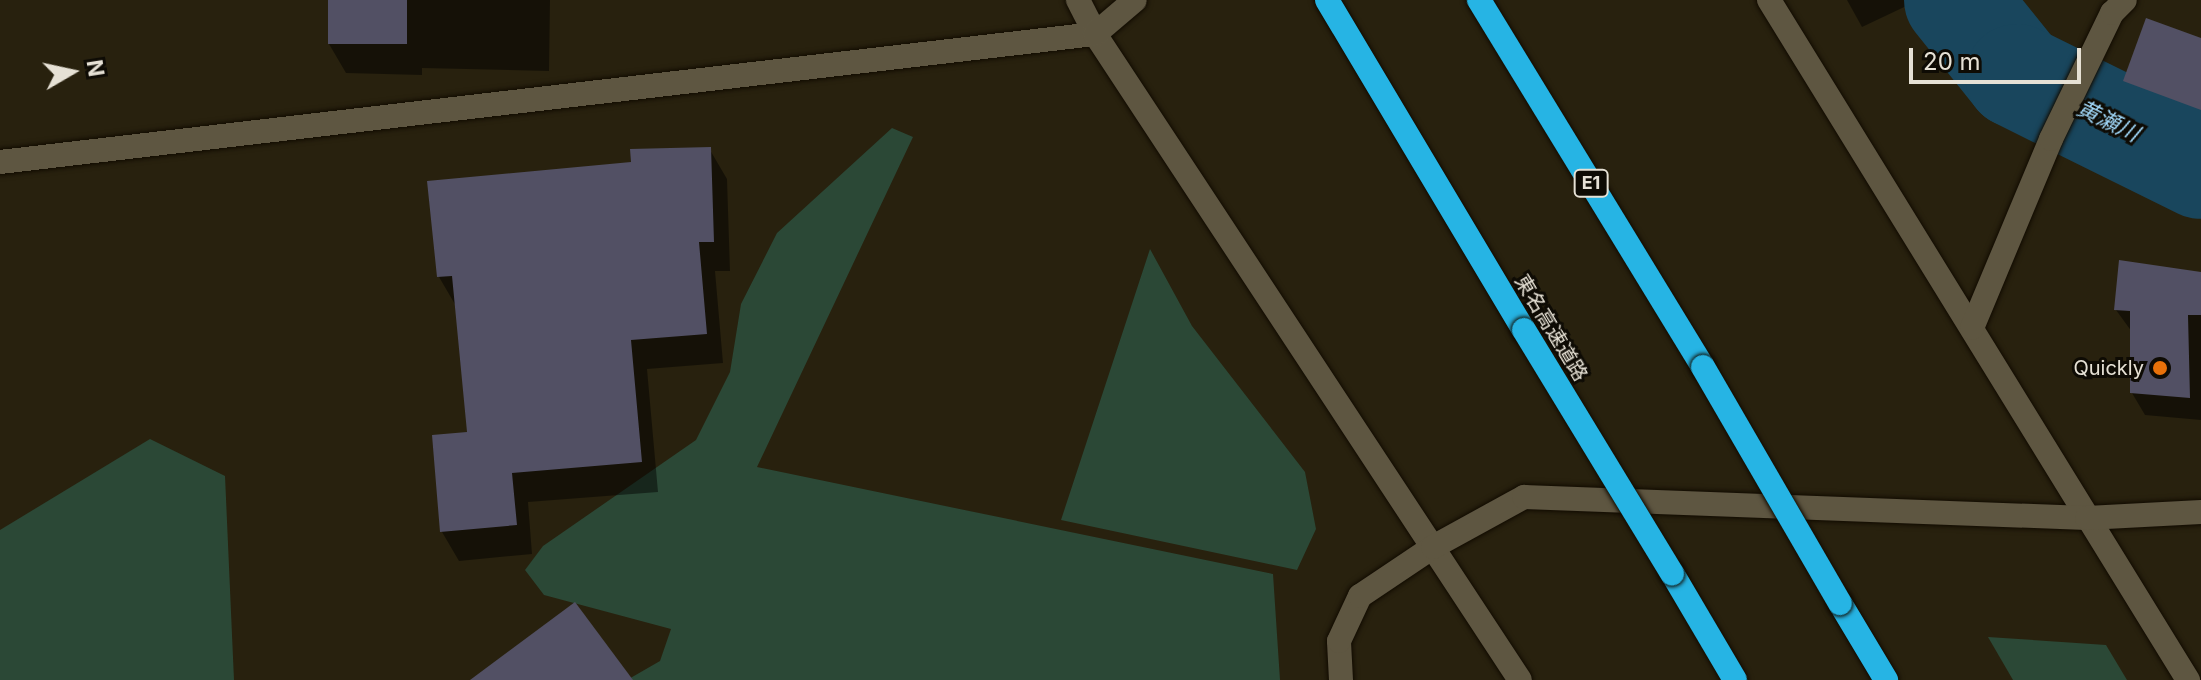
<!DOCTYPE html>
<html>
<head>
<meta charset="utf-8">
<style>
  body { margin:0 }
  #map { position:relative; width:2201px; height:680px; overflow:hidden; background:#28210e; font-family:Inter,"Noto Sans JP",sans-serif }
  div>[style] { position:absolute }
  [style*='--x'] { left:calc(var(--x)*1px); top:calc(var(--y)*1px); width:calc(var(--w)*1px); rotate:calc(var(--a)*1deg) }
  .green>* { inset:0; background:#2b4836 }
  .shadow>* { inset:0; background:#0007 }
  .river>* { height:104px; margin:-52px; padding:0 52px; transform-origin:52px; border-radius:52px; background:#19465d }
  .building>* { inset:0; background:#525064; transform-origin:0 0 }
  .roads { filter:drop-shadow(0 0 2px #110b00) drop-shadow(0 0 2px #110b00) }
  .minor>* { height:24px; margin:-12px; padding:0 12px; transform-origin:12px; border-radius:12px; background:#5e5641 }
  .highway>* { height:24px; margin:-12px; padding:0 12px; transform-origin:12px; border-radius:12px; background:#26b4e4 }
  .bridges { filter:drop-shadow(0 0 2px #110b00) drop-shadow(0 0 2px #110b00) }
  .highway-bridge>* { height:24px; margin:-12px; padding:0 12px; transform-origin:12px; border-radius:12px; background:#26b4e4 }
  .dots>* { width:22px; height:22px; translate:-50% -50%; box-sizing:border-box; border:4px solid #0e0b04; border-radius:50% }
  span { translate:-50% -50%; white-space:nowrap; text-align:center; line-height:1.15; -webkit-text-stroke:6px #0e0b04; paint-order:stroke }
  .shield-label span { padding:2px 6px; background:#0e0b04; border:2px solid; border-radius:6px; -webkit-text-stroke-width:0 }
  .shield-label { font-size:18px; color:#e6e1d5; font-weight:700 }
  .street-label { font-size:20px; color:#e6e1d5 }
  .poi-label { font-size:20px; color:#e6e1d5 }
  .right { translate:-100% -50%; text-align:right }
  .water-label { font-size:22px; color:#a2dafc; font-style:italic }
  .north { position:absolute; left:32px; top:32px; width:80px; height:80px; -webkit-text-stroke:6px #0e0b04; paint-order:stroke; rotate:81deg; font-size:22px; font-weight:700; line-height:32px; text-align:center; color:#e6e1d5 }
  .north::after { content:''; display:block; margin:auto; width:28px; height:36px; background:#e6e1d5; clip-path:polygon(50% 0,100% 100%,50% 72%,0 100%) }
  .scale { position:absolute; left:1909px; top:48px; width:172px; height:36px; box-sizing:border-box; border:4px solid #e6e1d5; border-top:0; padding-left:10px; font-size:24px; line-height:28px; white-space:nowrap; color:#e6e1d5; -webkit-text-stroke:6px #0e0b04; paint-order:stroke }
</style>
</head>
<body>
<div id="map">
  <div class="green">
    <i style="clip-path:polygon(892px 128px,913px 137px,757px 467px,1273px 574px,1280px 680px,627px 680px,660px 661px,671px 629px,544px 595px,525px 570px,543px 546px,696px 440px,730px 372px,741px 304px,777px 233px)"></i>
    <i style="clip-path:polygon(1150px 249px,1192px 326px,1305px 472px,1316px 529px,1297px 570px,1061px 520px)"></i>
    <i style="clip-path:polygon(150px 439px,225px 476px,234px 680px,0 680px,0 530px)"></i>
    <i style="clip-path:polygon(1988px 637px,2106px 645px,2127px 680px,2013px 680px)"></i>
  </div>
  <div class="shadow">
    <i style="clip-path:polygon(330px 0,550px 0,549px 71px,422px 68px,422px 75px,346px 73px,329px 44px)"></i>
    <i style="clip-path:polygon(1847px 0,1919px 0,1862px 27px)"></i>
    <i style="clip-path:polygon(2201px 40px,2201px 132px,2142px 110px,2125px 81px)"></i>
    <i style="clip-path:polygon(710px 150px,727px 179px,730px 271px,715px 271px,723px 363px,647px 369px,658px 492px,528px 502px,532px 554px,459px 561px,442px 532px,434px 437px,469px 434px,456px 306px,439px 277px,633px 164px)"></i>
    <i style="clip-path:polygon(2201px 274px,2201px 420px,2145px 415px,2132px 393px,2132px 332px,2116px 310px)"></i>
  </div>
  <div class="river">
    <i style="--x:1956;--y:0;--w:97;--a:51.2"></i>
    <i style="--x:2017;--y:76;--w:205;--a:26.3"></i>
  </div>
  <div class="building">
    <i style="left:328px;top:0;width:79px;height:44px"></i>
    <i style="clip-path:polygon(2146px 18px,2201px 38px,2201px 110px,2123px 81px)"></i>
    <i style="clip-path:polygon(711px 147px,714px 242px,699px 242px,707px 334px,631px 340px,642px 462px,512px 473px,517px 525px,440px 532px,432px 435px,467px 432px,452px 276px,437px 277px,427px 181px,631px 162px,630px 149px)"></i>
    <i style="clip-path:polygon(2119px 260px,2201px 272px,2201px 315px,2188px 315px,2190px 398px,2130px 393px,2130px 311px,2114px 310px)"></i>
    <i style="clip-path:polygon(575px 602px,633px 680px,470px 680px)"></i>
  </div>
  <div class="roads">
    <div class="minor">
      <i style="--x:1078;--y:0;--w:38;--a:63"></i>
      <i style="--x:1095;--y:34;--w:773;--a:56.66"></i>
      <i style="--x:1769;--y:0;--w:799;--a:58.36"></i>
      <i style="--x:0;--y:162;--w:1102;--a:-6.67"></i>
      <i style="--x:1095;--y:34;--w:52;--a:-40.4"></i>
      <i style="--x:1972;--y:328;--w:205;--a:-67.3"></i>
      <i style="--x:2051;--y:139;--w:140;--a:-64.2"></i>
      <i style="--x:2112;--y:13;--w:18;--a:-45"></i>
      <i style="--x:1341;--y:680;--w:39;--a:-93"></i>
      <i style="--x:1339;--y:641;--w:50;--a:-65"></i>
      <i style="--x:1360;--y:596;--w:88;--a:-33.9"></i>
      <i style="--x:1433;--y:547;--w:104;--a:-28.8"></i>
      <i style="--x:1524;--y:497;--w:563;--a:2.14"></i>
      <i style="--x:2087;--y:518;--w:114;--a:-3"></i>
    </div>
    <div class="highway">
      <i style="--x:1327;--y:0;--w:384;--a:59.2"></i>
      <i style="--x:1479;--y:0;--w:430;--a:58.6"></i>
      <i style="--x:1672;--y:573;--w:124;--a:59.5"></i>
      <i style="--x:1840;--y:603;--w:90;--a:59.1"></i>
    </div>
  </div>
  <div class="bridges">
    <div class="highway-bridge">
      <i style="--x:1524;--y:330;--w:285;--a:58.7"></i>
      <i style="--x:1703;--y:367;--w:273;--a:59.9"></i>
    </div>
  </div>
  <div class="dots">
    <i style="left:2160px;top:368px;background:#e8710a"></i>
  </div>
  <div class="shield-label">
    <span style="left:1591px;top:183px">E1</span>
  </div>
  <div class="street-label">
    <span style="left:1551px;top:328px;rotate:59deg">東名高速道路</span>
  </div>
  <div class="poi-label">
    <span class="right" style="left:2144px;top:368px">Quickly</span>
  </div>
  <div class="water-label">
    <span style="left:2108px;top:121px;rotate:26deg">黄瀬川</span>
  </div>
  <div class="north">N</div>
  <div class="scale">20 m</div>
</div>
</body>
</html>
